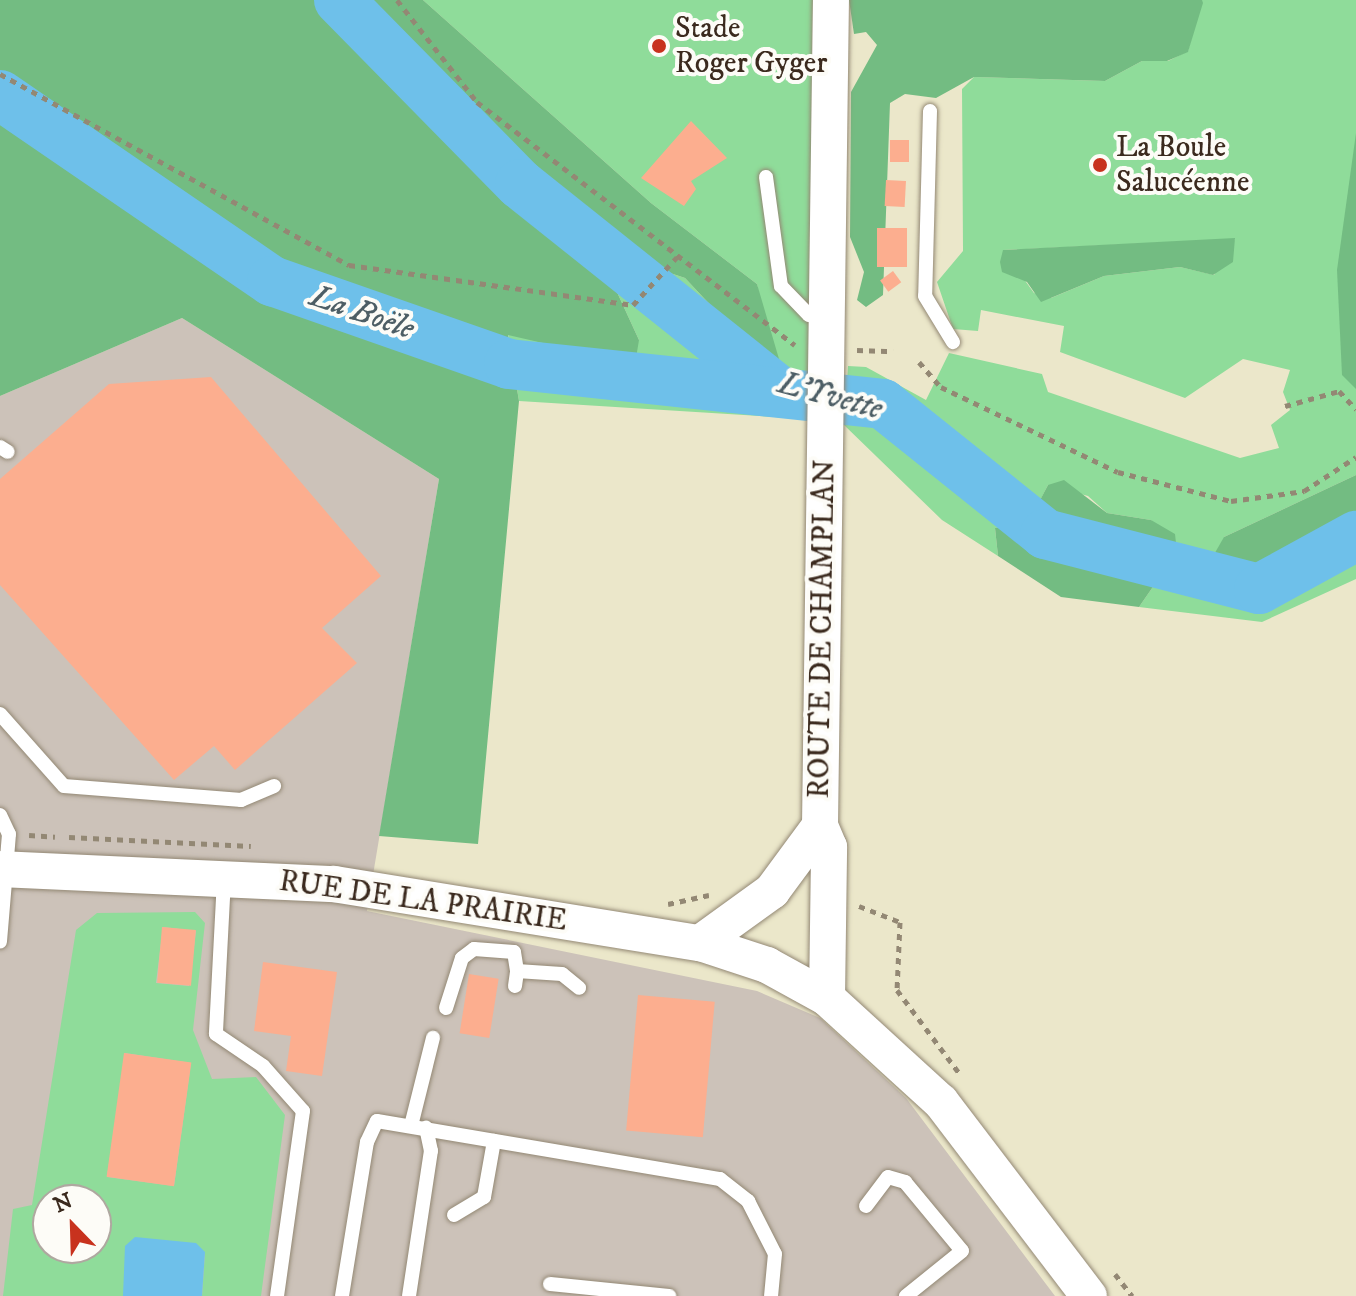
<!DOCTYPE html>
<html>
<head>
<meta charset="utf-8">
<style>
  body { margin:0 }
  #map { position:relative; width:1356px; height:1296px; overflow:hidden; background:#ebe7ca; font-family:"IM FELL DW Pica",serif }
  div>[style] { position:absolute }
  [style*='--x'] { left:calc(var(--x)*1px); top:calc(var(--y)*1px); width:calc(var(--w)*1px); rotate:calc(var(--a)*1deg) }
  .industrial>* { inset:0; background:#ccc2b9 }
  .green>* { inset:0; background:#8fdc9a }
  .forest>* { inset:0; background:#73bc82 }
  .water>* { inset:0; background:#6ec0ea }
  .river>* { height:50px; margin:-25px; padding:0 25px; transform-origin:25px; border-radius:25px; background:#6ec0ea }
  .building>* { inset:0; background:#fcae8f; transform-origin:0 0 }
  .path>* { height:5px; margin-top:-2.5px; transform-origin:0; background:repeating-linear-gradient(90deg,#938874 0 6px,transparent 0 12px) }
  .roads { filter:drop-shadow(0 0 2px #938874) drop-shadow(0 0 2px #938874) }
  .service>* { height:14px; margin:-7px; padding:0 7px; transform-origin:7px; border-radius:7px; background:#fff }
  .tertiary>* { height:36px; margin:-18px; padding:0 18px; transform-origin:18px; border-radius:18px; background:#fff }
  .dots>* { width:22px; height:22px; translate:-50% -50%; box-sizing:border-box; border:4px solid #fdfcf7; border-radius:50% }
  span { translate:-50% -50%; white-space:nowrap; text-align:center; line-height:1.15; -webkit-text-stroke:8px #fdfcf7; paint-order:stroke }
  .poi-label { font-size:30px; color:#3b2a1e }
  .left { translate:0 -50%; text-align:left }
  .street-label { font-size:30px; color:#3b2a1e }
  .water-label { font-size:32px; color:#4d5e65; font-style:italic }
  .north { position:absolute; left:32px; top:1184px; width:80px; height:80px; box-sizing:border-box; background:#fdfcf7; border:2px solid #afa8a0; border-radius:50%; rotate:337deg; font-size:22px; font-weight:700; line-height:32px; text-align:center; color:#3b2a1e }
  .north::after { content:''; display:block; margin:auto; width:28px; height:36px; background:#c8321e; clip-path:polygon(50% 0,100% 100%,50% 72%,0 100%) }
</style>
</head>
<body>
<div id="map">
  <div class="industrial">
    <i style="clip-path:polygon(evenodd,182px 318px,439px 479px,367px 911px,757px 991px,820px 1018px,906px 1098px,1055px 1296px,0 1296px,0 396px,182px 318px,48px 1200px,96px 1200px,96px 1248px,48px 1248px,48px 1200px)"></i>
  </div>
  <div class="green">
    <i style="clip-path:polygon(423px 0,813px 0,808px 419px,519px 401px,508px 334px,639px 340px,616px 290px,646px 265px,685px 278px,715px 310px,732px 374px,773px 369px,757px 284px,651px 203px)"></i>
    <i style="clip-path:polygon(evenodd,1202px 0,1356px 0,1356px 475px,1224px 537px,1265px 578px,1356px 523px,1356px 579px,1262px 622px,1139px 607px,1177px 552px,1151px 520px,1107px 513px,1088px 496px,1048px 485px,1028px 524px,995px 528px,998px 556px,942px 520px,844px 425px,848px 366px,866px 367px,926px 400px,949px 353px,1042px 374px,1048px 392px,1240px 458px,1279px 448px,1271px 425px,1290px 410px,1283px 392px,1290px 370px,1243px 359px,1185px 398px,1060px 352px,1064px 326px,981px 310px,978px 331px,953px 329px,937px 282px,963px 251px,962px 89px,974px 77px,1105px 81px,1142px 61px,1168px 61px,1188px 51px,1202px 0,1235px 239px,1214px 275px,1180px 267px,1104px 276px,1051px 298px,1034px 293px,1003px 250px,1235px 239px)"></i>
    <i style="clip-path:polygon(evenodd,195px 912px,205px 923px,193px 1030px,212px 1079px,256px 1077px,285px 1115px,261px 1296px,202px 1296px,205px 1252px,123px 1296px,3px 1296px,13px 1209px,32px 1205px,76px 930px,97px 913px,195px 912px,163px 927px,196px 931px,189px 986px,156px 983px,163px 927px,195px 912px,125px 1053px,191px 1063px,174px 1186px,107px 1177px,125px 1053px,195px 912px,48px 1200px,96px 1200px,96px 1248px,48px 1248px,48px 1200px)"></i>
  </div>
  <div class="forest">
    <i style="clip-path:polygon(0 0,423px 0,651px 203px,757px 284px,779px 359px,753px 376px,732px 374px,715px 310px,685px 278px,646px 265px,616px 290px,639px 340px,635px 364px,508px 335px,519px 401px,478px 844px,379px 836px,439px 479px,182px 318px,0 396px)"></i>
    <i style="clip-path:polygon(849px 0,1202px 0,1203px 3px,1188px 52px,1167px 61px,1142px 61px,1105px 81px,974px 77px,936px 98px,905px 94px,890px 103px,883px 295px,866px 307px,857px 300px,864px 272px,850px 237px,851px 92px,877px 45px,866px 32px,854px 34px)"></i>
    <i style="clip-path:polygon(1356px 133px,1356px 389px,1342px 375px,1337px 270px)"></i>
    <i style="clip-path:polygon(1235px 238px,1233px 262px,1213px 275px,1180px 267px,1104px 276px,1041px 302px,1027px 282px,1002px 272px,1000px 262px,1003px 250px)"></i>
    <i style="clip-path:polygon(1356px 475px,1356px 523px,1265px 578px,1218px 571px,1212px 558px,1224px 537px)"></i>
    <i style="clip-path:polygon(1064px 480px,1107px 513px,1151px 520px,1175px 534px,1177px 552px,1139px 607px,1061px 597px,998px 556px,995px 528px,1028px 523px,1048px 485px)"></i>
  </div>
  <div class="water">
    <i style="clip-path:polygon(135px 1237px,196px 1243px,205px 1252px,202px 1296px,123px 1296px,125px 1246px)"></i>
  </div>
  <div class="river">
    <i style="--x:339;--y:0;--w:258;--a:45.5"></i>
    <i style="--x:520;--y:184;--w:329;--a:38.6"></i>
    <i style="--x:0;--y:95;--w:330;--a:34.4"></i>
    <i style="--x:272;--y:281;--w:251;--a:19.3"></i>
    <i style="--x:509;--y:364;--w:376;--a:6.1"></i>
    <i style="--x:883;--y:404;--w:208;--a:38.7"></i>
    <i style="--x:1045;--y:534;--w:221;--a:14.4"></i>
    <i style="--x:1259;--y:589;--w:111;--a:-28.7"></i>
  </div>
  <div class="building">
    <i style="clip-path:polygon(691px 121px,727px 158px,691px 181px,696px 189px,684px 206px,641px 178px)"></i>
    <i style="left:890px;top:140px;width:19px;height:22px"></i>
    <i style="left:886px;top:180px;width:20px;height:26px;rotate:3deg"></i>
    <i style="left:877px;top:228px;width:30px;height:39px"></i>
    <i style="left:893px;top:271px;width:14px;height:16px;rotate:54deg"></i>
    <i style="clip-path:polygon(211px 377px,381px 576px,322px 628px,357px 663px,235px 770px,214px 746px,174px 780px,0 585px,0 479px,109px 384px)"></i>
    <i style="left:162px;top:927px;width:34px;height:56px;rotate:5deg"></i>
    <i style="clip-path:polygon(263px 962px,337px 972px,322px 1076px,286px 1071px,291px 1036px,254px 1031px)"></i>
    <i style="left:469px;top:974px;width:30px;height:60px;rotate:9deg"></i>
    <i style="left:638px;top:995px;width:77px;height:136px;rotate:5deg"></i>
    <i style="left:124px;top:1053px;width:68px;height:125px;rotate:8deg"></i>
  </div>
  <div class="path">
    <i style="--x:397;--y:0;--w:130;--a:51.9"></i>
    <i style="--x:477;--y:102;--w:400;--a:37.4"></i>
    <i style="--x:0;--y:74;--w:398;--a:28.7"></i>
    <i style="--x:349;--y:265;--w:287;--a:8"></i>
    <i style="--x:633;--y:305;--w:65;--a:-47.5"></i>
    <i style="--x:857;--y:350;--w:36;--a:2"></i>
    <i style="--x:919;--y:362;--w:33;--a:49"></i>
    <i style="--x:941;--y:387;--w:196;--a:25.7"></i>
    <i style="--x:1118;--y:472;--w:117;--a:14.4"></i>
    <i style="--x:1231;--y:501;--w:74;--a:-7.8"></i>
    <i style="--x:1304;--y:491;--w:62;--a:-33.2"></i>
    <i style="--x:1285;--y:406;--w:56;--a:-15.5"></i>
    <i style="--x:1339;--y:391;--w:25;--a:47"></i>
    <i style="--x:29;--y:835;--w:26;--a:4"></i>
    <i style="--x:69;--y:837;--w:182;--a:2.8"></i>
    <i style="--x:668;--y:904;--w:42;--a:-12.4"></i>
    <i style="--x:859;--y:906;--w:44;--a:21.3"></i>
    <i style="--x:900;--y:922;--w:68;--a:92.5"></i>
    <i style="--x:897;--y:990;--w:104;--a:53.2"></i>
    <i style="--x:1115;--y:1274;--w:28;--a:52"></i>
  </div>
  <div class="roads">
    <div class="service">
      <i style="--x:930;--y:111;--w:185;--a:91.5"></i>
      <i style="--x:925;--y:296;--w:54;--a:58.7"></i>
      <i style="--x:766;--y:177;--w:110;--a:82.2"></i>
      <i style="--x:781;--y:286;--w:40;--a:46"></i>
      <i style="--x:809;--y:315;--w:17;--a:7"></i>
      <i style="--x:0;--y:447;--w:9;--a:32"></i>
      <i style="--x:0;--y:714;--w:96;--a:48.4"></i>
      <i style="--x:64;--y:786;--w:178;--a:4.5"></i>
      <i style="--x:241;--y:800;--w:36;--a:-23"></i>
      <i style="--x:0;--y:815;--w:21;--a:65"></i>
      <i style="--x:9;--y:834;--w:108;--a:94.8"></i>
      <i style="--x:224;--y:879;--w:155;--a:93"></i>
      <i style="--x:216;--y:1034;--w:57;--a:34.2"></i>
      <i style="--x:263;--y:1066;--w:60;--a:48.4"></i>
      <i style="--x:303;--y:1111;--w:187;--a:98"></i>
      <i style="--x:515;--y:986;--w:15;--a:-82"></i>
      <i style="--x:517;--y:971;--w:45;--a:3.8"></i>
      <i style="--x:562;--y:974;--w:22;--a:39"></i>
      <i style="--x:446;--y:1008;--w:52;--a:-72.3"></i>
      <i style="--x:462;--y:958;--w:15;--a:-37"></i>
      <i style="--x:474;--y:949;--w:40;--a:4.3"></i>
      <i style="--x:514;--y:952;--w:19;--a:81"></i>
      <i style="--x:411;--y:1126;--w:91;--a:-76"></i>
      <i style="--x:866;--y:1206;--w:36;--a:-53"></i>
      <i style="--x:888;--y:1177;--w:18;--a:16"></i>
      <i style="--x:905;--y:1182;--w:89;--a:50.4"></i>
      <i style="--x:962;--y:1251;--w:72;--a:141.2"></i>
      <i style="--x:454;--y:1215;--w:35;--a:-31"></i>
      <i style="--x:484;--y:1197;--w:57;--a:-79.9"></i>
      <i style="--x:550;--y:1284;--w:120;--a:5.8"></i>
      <i style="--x:342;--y:1296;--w:156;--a:-80.8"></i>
      <i style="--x:367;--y:1142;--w:23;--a:-65"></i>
      <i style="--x:377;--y:1121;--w:348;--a:9.6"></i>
      <i style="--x:720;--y:1179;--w:36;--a:38"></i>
      <i style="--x:748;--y:1201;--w:59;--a:63"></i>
      <i style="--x:775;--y:1254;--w:42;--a:95.4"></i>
      <i style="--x:409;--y:1296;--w:147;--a:-81.4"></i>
      <i style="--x:431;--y:1151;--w:24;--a:-102"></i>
    </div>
    <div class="tertiary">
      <i style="--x:0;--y:869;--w:334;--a:2.6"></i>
      <i style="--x:334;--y:884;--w:371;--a:9.2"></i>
      <i style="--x:700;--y:943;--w:71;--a:18.2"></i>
      <i style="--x:767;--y:965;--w:68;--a:28.8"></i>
      <i style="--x:827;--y:998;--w:154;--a:42.4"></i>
      <i style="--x:941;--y:1102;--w:244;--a:52.7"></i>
      <i style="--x:700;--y:943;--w:89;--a:-35.8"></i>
      <i style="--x:772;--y:891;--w:81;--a:-53.6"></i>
      <i style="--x:827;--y:998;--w:151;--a:-89.2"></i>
      <i style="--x:829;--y:847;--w:23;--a:-113"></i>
      <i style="--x:820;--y:826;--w:826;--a:-89.24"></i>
    </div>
  </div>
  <div class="dots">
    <i style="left:659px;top:46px;background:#c8321e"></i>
    <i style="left:1100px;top:165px;background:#c8321e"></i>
  </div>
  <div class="poi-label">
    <span class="left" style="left:675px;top:46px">Stade<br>Roger Gyger</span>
    <span class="left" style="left:1116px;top:165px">La Boule<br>Salucéenne</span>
  </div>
  <div class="street-label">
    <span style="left:823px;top:629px;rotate:-89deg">ROUTE DE CHAMPLAN</span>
    <span style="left:423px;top:902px;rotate:8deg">RUE DE LA PRAIRIE</span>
  </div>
  <div class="water-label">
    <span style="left:362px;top:313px;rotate:19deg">La Boële</span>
    <span style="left:830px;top:397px;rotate:15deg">L'Yvette</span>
  </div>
  <div class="north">N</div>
</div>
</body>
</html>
